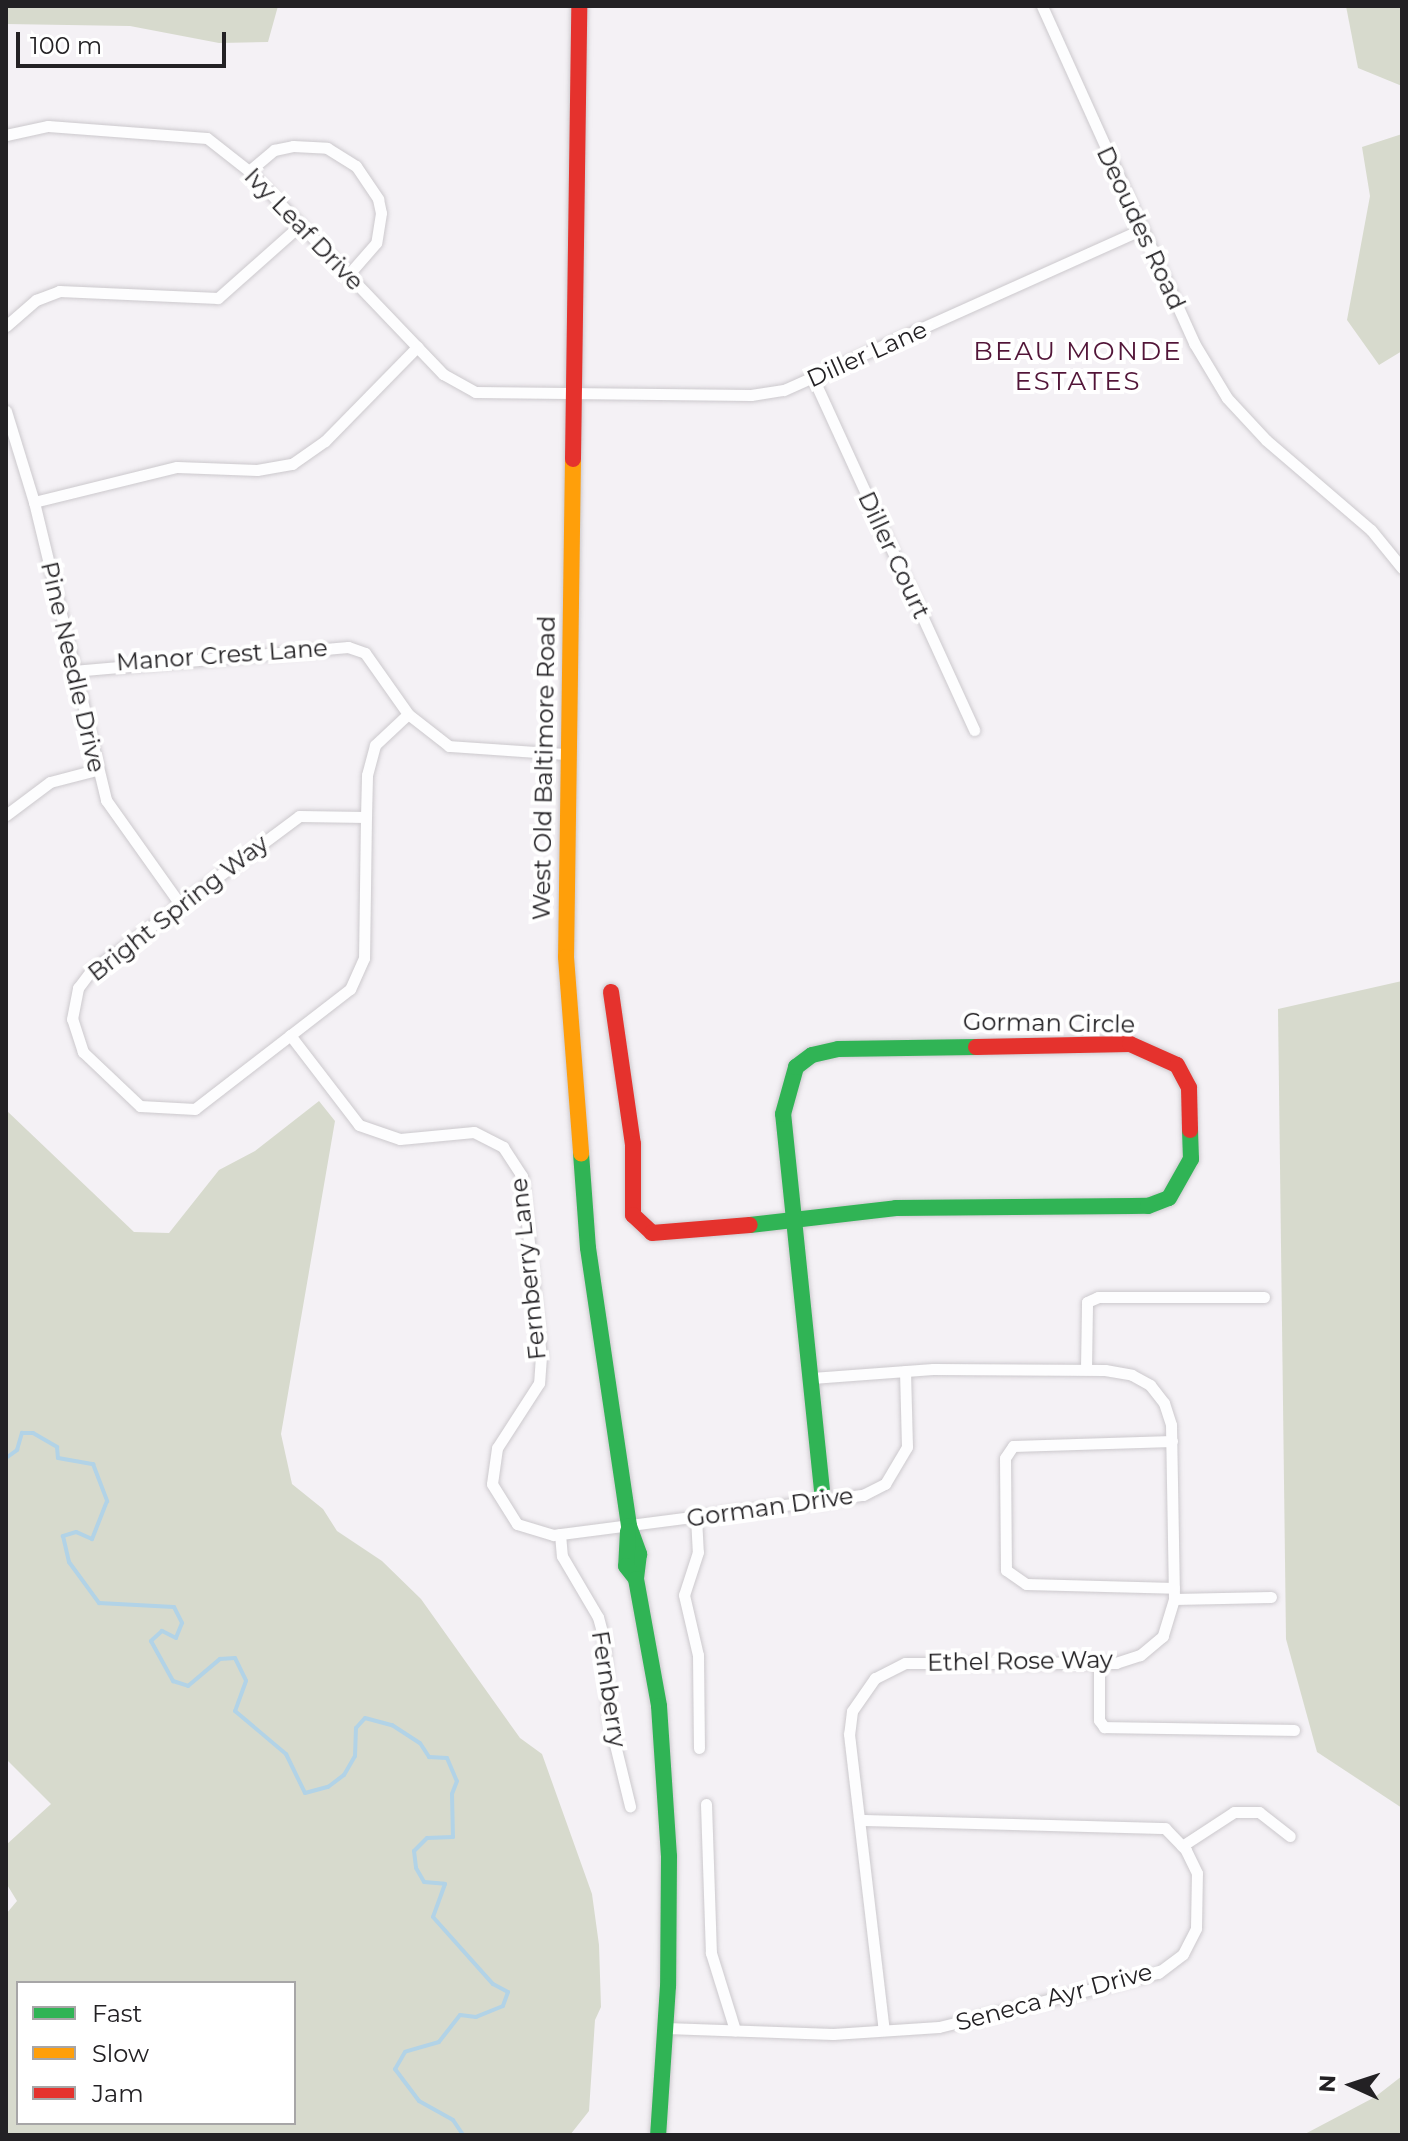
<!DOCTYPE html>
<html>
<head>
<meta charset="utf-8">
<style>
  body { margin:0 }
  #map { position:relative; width:1408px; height:2141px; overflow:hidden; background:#f4f1f5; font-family:Montserrat,sans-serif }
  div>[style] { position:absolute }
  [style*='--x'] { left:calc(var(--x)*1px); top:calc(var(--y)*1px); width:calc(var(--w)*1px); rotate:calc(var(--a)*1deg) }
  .green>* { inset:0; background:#d7dacd }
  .stream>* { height:4px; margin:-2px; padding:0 2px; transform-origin:2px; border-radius:2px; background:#b2d3e7 }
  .roads { filter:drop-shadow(0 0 2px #ccc9cd) drop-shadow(0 0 2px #ccc9cd) }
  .street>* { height:11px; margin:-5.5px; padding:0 5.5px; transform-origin:5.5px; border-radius:5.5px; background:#fdfdfe }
  .fast>* { height:16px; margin:-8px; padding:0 8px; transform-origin:8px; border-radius:8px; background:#30b455 }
  .slow>* { height:16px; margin:-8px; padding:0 8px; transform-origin:8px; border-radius:8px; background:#ff9f0a }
  .jam>* { height:16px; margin:-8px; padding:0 8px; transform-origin:8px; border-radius:8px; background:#e5322d }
  span { translate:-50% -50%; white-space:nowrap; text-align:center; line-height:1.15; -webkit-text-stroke:8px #fff; paint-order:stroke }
  .street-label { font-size:24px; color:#232124 }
  .neighbourhood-label { font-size:26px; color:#521538; letter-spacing:2px }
  .frame { position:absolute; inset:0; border:8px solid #232124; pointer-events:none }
  .legend { position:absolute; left:16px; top:1981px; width:280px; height:144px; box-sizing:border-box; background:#fff; border:2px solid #a7a6a7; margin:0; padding:10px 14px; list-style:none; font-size:24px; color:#232124 }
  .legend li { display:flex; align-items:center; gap:16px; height:40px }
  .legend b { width:40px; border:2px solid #a7a6a7 }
  .north { position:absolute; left:1312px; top:2045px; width:80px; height:80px; -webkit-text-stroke:6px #fff; paint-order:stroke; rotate:273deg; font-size:22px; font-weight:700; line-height:32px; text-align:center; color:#232124 }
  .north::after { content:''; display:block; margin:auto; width:28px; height:36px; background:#232124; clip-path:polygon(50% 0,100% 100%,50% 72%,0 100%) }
  .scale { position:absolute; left:16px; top:32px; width:210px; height:36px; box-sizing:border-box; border:4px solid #232124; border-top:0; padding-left:10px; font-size:24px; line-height:28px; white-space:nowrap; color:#232124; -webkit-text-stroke:6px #fff; paint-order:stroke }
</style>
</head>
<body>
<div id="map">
  <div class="green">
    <i style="clip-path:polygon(6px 6px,278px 6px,268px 42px,219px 43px,130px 26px,6px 24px)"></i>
    <i style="clip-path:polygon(1346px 6px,1402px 6px,1402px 86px,1358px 68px)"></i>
    <i style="clip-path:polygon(1402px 134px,1402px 351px,1379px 365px,1347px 320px,1370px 196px,1362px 147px)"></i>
    <i style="clip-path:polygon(1402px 981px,1402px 1808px,1317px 1752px,1286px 1639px,1278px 1009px)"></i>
    <i style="clip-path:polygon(evenodd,319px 1101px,335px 1121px,281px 1434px,292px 1484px,323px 1509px,337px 1531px,382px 1561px,421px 1599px,520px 1738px,542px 1754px,592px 1894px,599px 1945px,601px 2007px,595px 2020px,589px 2111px,570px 2135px,6px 2135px,6px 1914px,17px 1901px,6px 1883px,6px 1845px,51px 1804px,6px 1759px,6px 1110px,134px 1232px,169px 1233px,219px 1170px,255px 1151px,319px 1101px,294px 1983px,294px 2123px,18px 2123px,18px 1983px,294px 1983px)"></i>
    <i style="clip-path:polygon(1402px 2076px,1402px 2135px,1303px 2135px,1375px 2097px)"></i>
  </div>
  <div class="stream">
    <i style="--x:6;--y:1458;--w:14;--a:-36"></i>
    <i style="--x:17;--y:1450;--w:18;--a:-74"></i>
    <i style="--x:22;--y:1433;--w:11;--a:0"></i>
    <i style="--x:33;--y:1433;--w:28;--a:30"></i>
    <i style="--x:57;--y:1447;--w:11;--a:85"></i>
    <i style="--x:58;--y:1458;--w:36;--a:10"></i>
    <i style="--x:93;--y:1464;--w:40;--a:69"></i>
    <i style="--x:107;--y:1501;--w:41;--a:111.5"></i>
    <i style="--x:92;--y:1539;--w:17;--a:-156"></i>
    <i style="--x:76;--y:1532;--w:14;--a:163"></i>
    <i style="--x:63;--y:1536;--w:27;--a:77"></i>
    <i style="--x:69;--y:1562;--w:51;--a:53.8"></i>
    <i style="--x:99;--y:1603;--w:75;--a:3.1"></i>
    <i style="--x:174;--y:1607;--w:18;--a:63"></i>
    <i style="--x:182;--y:1623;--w:16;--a:112"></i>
    <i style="--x:176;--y:1638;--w:16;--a:-153"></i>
    <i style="--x:162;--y:1631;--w:15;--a:138"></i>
    <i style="--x:151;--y:1641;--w:46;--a:61.2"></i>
    <i style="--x:173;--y:1681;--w:16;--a:18"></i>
    <i style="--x:188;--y:1686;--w:42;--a:-40.2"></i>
    <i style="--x:220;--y:1659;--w:15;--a:-4"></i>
    <i style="--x:235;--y:1658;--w:25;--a:64"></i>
    <i style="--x:246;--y:1681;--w:32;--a:110"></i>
    <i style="--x:235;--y:1711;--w:67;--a:40.1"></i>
    <i style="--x:286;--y:1754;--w:43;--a:64"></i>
    <i style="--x:305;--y:1793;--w:24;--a:-15"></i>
    <i style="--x:328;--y:1787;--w:20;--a:-37"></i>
    <i style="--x:344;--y:1775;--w:22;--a:-60"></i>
    <i style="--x:355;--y:1756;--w:28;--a:-88"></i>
    <i style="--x:356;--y:1728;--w:13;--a:-48"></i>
    <i style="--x:365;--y:1718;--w:28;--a:15"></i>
    <i style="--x:392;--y:1725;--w:33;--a:33"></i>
    <i style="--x:420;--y:1743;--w:17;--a:57"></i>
    <i style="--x:429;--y:1757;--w:18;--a:3"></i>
    <i style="--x:447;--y:1758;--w:25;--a:67"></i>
    <i style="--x:457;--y:1781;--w:14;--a:111"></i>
    <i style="--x:452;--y:1794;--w:43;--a:88.7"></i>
    <i style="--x:453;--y:1837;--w:26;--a:178"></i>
    <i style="--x:427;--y:1838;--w:18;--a:135"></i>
    <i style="--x:414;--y:1851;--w:17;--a:83"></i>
    <i style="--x:416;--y:1868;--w:16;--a:60"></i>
    <i style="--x:424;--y:1882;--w:21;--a:5"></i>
    <i style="--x:445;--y:1884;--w:35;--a:110"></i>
    <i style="--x:433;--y:1917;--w:90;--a:48.2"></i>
    <i style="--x:493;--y:1984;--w:17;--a:28"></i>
    <i style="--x:508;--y:1992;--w:15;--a:110"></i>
    <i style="--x:503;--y:2006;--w:29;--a:158"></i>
    <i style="--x:476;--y:2017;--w:16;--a:-173"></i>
    <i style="--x:460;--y:2015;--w:34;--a:128"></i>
    <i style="--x:439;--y:2042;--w:35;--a:164"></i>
    <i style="--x:405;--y:2052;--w:20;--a:120"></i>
    <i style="--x:395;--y:2069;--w:40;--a:53"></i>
    <i style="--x:419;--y:2101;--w:39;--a:29"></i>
    <i style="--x:453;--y:2120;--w:18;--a:56"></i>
  </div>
  <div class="roads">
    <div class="street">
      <i style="--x:1042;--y:6;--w:370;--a:65.7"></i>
      <i style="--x:1194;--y:343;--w:64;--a:59"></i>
      <i style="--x:1227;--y:398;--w:57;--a:47.1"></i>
      <i style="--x:1266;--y:440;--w:138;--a:40.6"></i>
      <i style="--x:1371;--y:530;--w:49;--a:50.8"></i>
      <i style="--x:6;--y:135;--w:43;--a:-12.1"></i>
      <i style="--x:48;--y:126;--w:159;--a:4.3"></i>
      <i style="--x:207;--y:138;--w:53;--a:38.2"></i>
      <i style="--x:249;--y:171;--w:281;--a:46.3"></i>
      <i style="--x:443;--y:374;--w:37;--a:29"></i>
      <i style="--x:475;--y:392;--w:276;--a:0.6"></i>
      <i style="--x:751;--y:395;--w:33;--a:-9"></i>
      <i style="--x:784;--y:390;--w:393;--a:-24.2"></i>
      <i style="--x:249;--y:171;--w:33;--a:-40"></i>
      <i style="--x:274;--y:150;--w:19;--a:-12"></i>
      <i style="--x:293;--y:146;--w:34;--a:3"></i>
      <i style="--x:327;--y:148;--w:34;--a:32"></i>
      <i style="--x:356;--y:166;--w:40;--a:56"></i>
      <i style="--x:378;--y:199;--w:14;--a:78"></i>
      <i style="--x:381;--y:213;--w:30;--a:99"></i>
      <i style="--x:376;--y:243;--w:41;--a:131.1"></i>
      <i style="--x:6;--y:326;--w:40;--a:-41"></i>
      <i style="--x:36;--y:300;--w:25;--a:-21"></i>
      <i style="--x:59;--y:291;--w:159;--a:2.5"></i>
      <i style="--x:218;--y:298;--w:108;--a:-41.6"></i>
      <i style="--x:814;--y:380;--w:385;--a:65.4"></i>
      <i style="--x:6;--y:411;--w:95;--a:72.9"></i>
      <i style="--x:34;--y:502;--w:307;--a:76.4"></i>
      <i style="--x:106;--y:800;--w:128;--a:54.6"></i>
      <i style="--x:34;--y:502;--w:147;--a:-13.8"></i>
      <i style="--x:177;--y:467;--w:80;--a:2.1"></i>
      <i style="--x:257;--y:470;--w:36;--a:-10"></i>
      <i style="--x:292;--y:464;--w:40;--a:-34.9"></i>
      <i style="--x:325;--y:441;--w:132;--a:-45.6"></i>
      <i style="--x:73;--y:671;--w:276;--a:-5"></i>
      <i style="--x:348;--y:647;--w:18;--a:19"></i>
      <i style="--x:365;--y:653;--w:75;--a:54.8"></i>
      <i style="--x:408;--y:714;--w:52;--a:38"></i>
      <i style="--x:449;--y:746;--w:118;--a:3.9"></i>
      <i style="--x:6;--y:815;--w:55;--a:-36.9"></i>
      <i style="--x:50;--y:782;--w:48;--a:-14.6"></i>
      <i style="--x:299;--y:816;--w:67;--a:0.9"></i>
      <i style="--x:366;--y:817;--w:141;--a:90.8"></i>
      <i style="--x:364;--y:958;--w:34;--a:114"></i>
      <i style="--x:350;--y:989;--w:196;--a:142.3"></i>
      <i style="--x:195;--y:1109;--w:55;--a:-176.9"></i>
      <i style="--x:140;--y:1106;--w:79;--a:-136.5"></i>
      <i style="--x:83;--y:1052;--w:35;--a:-108"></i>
      <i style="--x:72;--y:1019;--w:32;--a:-79"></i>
      <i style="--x:78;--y:988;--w:20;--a:-53"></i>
      <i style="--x:90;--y:972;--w:261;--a:-36.7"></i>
      <i style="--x:366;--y:817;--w:42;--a:-88.6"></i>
      <i style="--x:367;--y:775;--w:31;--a:-75"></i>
      <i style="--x:375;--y:745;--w:45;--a:-43.2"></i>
      <i style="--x:290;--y:1035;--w:113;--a:52.5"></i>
      <i style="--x:359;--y:1125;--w:43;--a:18.9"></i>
      <i style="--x:400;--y:1139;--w:74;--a:-5.4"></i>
      <i style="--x:474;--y:1132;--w:33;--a:27"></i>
      <i style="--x:503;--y:1147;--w:35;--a:57"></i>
      <i style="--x:522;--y:1176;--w:181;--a:84"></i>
      <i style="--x:541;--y:1356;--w:27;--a:94"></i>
      <i style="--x:539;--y:1383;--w:77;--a:122.9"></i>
      <i style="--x:497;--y:1448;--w:36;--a:98"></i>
      <i style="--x:492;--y:1484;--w:47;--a:58"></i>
      <i style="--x:517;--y:1524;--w:38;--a:17"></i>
      <i style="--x:553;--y:1535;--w:313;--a:-7.4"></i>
      <i style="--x:863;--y:1495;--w:25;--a:-27"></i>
      <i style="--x:885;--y:1484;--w:43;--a:-59.3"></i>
      <i style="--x:907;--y:1447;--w:76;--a:-91.5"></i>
      <i style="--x:1086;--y:1369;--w:67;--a:-89.1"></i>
      <i style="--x:1087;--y:1302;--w:12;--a:-24"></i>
      <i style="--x:1098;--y:1297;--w:166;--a:0"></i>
      <i style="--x:812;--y:1378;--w:121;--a:-4.3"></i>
      <i style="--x:933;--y:1369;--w:172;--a:0.3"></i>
      <i style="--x:1105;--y:1370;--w:27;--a:10"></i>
      <i style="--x:1132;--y:1375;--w:21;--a:29"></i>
      <i style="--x:1150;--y:1385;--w:23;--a:52"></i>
      <i style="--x:1164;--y:1403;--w:23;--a:72"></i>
      <i style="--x:1171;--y:1425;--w:174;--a:89"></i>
      <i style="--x:1174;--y:1599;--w:39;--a:107"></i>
      <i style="--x:1163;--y:1636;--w:30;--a:140"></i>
      <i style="--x:1140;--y:1655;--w:25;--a:162"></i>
      <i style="--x:1116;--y:1663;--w:211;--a:180"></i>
      <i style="--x:905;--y:1663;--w:34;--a:153"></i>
      <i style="--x:875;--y:1678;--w:40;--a:124.9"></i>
      <i style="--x:852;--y:1711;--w:23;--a:97"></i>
      <i style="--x:849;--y:1734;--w:298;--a:83.3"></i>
      <i style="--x:1172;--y:1441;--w:159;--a:178.2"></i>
      <i style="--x:1013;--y:1446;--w:14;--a:124"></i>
      <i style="--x:1005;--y:1458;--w:112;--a:89.5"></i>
      <i style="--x:1006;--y:1570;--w:24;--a:35"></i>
      <i style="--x:1026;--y:1584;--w:148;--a:1.5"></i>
      <i style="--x:696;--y:1517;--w:35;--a:87"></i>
      <i style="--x:698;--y:1552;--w:45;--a:108"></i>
      <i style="--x:684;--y:1595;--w:62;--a:76.9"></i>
      <i style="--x:698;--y:1655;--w:93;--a:89.4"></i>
      <i style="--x:560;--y:1534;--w:22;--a:85"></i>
      <i style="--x:562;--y:1556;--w:71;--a:59.5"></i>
      <i style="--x:598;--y:1617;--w:23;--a:75"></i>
      <i style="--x:604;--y:1639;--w:81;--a:86.5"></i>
      <i style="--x:609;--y:1720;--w:89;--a:76.3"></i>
      <i style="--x:1174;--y:1599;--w:97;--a:-1.2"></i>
      <i style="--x:1099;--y:1663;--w:57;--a:90"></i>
      <i style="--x:1099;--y:1720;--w:9;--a:54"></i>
      <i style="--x:1104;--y:1727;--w:190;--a:0.9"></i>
      <i style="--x:706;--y:1804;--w:149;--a:88.1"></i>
      <i style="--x:711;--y:1953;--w:81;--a:72.7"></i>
      <i style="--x:1182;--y:1846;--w:62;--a:-33.2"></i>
      <i style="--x:1234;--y:1812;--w:25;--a:0"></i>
      <i style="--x:1259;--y:1812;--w:39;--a:38"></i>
      <i style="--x:666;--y:2028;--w:167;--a:2.1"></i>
      <i style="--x:833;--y:2034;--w:106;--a:-3.8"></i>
      <i style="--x:939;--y:2027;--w:226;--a:-13.9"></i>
      <i style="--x:1158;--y:1973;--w:31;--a:-37"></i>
      <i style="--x:1183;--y:1954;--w:29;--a:-63"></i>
      <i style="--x:1196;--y:1928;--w:55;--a:-89"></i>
      <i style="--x:1197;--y:1873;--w:25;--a:-116"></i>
      <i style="--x:1186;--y:1850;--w:30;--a:-134"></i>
      <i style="--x:1165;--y:1828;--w:305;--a:-178.5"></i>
    </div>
    <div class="fast">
      <i style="--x:581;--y:1153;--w:95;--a:85.8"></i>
      <i style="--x:588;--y:1248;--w:281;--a:81.6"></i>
      <i style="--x:629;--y:1526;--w:30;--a:70"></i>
      <i style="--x:639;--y:1554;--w:25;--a:97"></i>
      <i style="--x:750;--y:1225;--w:147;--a:-6.6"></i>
      <i style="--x:896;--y:1208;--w:252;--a:-0.5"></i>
      <i style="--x:1148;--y:1206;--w:22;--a:-21"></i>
      <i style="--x:1169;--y:1198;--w:45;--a:-60.6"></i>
      <i style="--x:1191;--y:1159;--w:29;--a:-92"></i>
      <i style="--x:823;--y:1500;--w:388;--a:-95.9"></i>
      <i style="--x:783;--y:1114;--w:49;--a:-74.5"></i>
      <i style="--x:796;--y:1067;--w:20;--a:-37"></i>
      <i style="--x:812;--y:1055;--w:27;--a:-13"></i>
      <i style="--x:838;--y:1049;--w:138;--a:-0.8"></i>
      <i style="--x:628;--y:1531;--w:35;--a:93"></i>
      <i style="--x:626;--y:1566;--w:16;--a:52"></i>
      <i style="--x:636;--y:1579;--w:129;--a:79.7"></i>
      <i style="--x:659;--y:1706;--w:150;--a:86.2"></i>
      <i style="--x:669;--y:1856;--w:130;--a:90.4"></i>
      <i style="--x:668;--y:1986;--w:149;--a:93.8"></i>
    </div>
    <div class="slow">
      <i style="--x:573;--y:459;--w:498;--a:90.8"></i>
      <i style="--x:566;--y:957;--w:197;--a:85.6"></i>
    </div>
    <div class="jam">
      <i style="--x:573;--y:459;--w:453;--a:-89.2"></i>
      <i style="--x:611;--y:992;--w:154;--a:81.8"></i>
      <i style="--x:633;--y:1144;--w:71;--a:90"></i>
      <i style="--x:633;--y:1215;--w:26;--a:43"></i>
      <i style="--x:652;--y:1233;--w:98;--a:-4.7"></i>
      <i style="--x:976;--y:1047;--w:154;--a:-1.1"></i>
      <i style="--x:1130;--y:1044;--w:51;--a:24.1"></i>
      <i style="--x:1177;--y:1065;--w:26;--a:62"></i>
      <i style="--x:1189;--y:1088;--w:42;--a:88.6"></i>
    </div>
  </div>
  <div class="street-label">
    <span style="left:1141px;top:228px;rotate:65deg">Deoudes Road</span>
    <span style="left:304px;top:229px;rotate:46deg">Ivy Leaf Drive</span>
    <span style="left:867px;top:354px;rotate:-24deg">Diller Lane</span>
    <span style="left:894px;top:555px;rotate:65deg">Diller Court</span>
    <span style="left:222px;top:655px;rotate:-4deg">Manor Crest Lane</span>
    <span style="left:73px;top:667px;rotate:77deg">Pine Needle Drive</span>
    <span style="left:544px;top:768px;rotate:-89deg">West Old Baltimore Road</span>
    <span style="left:178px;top:908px;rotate:-38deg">Bright Spring Way</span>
    <span style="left:1049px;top:1023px;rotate:1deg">Gorman Circle</span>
    <span style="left:528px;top:1269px;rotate:-96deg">Fernberry Lane</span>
    <span style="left:770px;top:1507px;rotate:-8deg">Gorman Drive</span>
    <span style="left:1020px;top:1661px;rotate:-1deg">Ethel Rose Way</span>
    <span style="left:609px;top:1689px;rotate:81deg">Fernberry</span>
    <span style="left:1054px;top:1997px;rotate:-15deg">Seneca Ayr Drive</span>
  </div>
  <div class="neighbourhood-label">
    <span style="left:1078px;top:367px">BEAU MONDE<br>ESTATES</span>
  </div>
  <div class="frame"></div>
  <ul class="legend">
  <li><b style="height:10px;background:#30b455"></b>Fast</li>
  <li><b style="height:10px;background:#ff9f0a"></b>Slow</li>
  <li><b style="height:10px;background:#e5322d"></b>Jam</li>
  </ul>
  <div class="north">N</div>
  <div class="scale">100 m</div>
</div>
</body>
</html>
